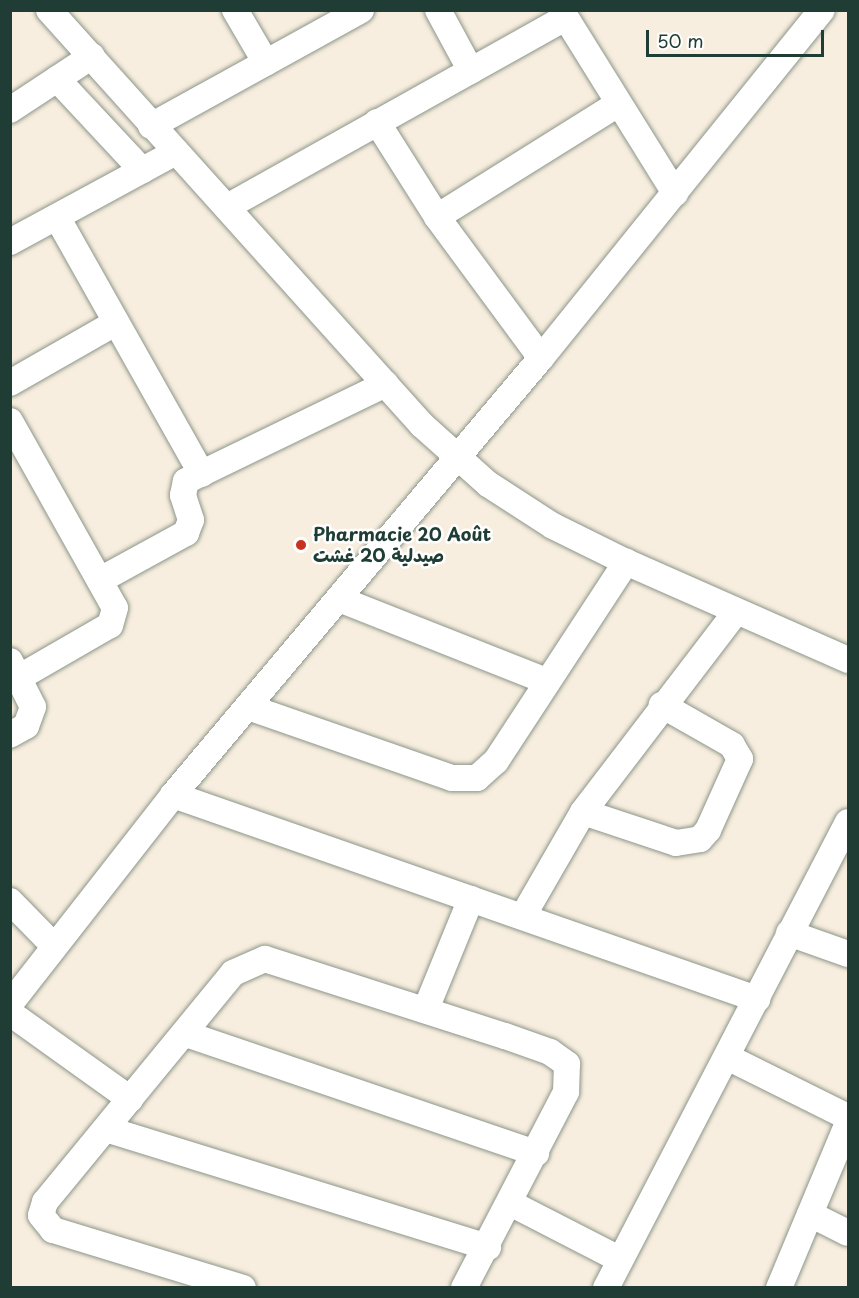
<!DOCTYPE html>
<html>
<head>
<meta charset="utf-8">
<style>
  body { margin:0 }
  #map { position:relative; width:859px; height:1298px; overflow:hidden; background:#f8eedf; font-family:"Playpen Sans","Playpen Sans Arabic",sans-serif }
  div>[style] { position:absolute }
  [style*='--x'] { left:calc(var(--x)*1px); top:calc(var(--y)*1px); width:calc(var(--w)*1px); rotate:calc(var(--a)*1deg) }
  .roads { filter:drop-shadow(0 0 2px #8c968a) drop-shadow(0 0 2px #8c968a) }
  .minor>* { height:26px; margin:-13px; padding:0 13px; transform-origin:13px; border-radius:13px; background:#fff }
  .dots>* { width:16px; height:16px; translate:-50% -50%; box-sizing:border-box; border:3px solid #fff; border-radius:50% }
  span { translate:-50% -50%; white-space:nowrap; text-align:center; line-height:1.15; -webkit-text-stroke:5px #fff; paint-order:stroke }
  .poi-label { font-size:18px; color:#1f3d34; font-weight:700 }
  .left { translate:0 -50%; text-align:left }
  .frame { position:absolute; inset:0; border:12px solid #1f3d34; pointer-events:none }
  .scale { position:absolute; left:646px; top:30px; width:178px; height:27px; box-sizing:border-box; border:3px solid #1f3d34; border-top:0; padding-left:8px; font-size:18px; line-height:21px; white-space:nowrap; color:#1f3d34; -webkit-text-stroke:4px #fff; paint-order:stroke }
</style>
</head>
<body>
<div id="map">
  <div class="roads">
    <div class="minor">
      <i style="--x:49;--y:10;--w:558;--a:48.05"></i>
      <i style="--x:422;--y:425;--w:89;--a:41.8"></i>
      <i style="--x:488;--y:484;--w:77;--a:32.9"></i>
      <i style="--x:553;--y:526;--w:81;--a:26.3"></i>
      <i style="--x:626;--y:562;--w:243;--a:23.8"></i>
      <i style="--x:235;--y:10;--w:61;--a:59.7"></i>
      <i style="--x:438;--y:10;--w:69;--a:61.6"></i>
      <i style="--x:561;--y:10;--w:216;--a:58.1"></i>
      <i style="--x:57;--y:79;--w:125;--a:47"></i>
      <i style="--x:10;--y:110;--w:98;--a:-33.4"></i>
      <i style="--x:377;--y:122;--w:112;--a:57.7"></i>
      <i style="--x:437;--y:217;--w:175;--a:53.6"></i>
      <i style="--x:151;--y:126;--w:240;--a:-28.9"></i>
      <i style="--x:227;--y:207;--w:387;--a:-29.2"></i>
      <i style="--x:57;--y:217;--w:295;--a:60.6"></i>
      <i style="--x:437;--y:217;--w:213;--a:-32"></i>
      <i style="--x:10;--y:242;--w:189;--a:-28.5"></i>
      <i style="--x:10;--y:383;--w:121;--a:-29.7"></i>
      <i style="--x:10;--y:421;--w:214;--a:60.7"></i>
      <i style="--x:115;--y:608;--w:18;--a:106"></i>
      <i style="--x:110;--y:625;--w:104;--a:150"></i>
      <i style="--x:102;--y:579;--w:96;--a:-28.7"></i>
      <i style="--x:186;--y:533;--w:14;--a:-69"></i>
      <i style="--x:191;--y:520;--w:26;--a:-108"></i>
      <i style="--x:183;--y:495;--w:14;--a:-78"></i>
      <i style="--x:186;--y:481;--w:222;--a:-25.9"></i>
      <i style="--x:339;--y:599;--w:223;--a:21.6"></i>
      <i style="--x:10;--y:661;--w:51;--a:63.4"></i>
      <i style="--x:33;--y:707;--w:20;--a:110"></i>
      <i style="--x:26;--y:726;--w:18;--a:151"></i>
      <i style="--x:248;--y:707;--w:216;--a:19.2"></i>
      <i style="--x:452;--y:778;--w:25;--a:0"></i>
      <i style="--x:477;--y:778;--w:25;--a:-42"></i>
      <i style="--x:496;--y:761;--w:238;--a:-56.8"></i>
      <i style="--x:173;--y:795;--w:619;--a:19.26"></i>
      <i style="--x:583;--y:812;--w:98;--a:18.4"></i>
      <i style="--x:676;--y:843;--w:24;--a:-9"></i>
      <i style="--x:700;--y:839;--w:12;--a:-48"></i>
      <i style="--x:708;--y:830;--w:78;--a:-65.7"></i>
      <i style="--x:740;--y:759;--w:16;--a:-120"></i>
      <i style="--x:732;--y:745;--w:81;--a:-150.3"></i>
      <i style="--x:10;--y:901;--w:63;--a:45.6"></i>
      <i style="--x:523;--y:916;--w:120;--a:-60"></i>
      <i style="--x:583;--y:812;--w:250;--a:-52.6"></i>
      <i style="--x:789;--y:933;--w:63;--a:19.6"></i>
      <i style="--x:10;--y:1004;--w:265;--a:-52"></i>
      <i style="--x:173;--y:795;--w:571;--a:-49.9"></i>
      <i style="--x:541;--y:358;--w:447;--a:-51.1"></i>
      <i style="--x:426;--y:1009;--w:119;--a:-67.8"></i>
      <i style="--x:10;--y:1013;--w:148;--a:35.6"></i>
      <i style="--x:186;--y:1034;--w:370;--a:18.8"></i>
      <i style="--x:727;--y:1057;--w:135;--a:26.4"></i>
      <i style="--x:106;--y:1129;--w:400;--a:17.2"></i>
      <i style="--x:510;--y:1203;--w:123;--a:27.2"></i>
      <i style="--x:810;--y:1214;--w:42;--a:26.6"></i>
      <i style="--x:243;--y:1288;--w:199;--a:-163"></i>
      <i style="--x:53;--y:1230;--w:19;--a:-129"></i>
      <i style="--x:41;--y:1215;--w:14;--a:-73"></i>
      <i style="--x:45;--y:1202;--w:296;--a:-50.6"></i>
      <i style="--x:233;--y:973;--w:35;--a:-24"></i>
      <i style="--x:265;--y:959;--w:252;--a:17.8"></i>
      <i style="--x:505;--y:1036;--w:48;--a:19.6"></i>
      <i style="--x:550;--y:1052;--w:21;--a:35"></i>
      <i style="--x:567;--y:1064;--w:28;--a:92"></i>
      <i style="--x:566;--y:1092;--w:221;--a:117.5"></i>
      <i style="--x:606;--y:1288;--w:525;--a:-62.56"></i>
      <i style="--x:779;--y:1288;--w:179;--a:-67.3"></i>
    </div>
  </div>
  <div class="dots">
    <i style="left:301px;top:545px;background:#c8321e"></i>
  </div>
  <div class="poi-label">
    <span class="left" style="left:313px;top:545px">Pharmacie 20 Août<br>صيدلية 20 غشت</span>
  </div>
  <div class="frame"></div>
  <div class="scale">50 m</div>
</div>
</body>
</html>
